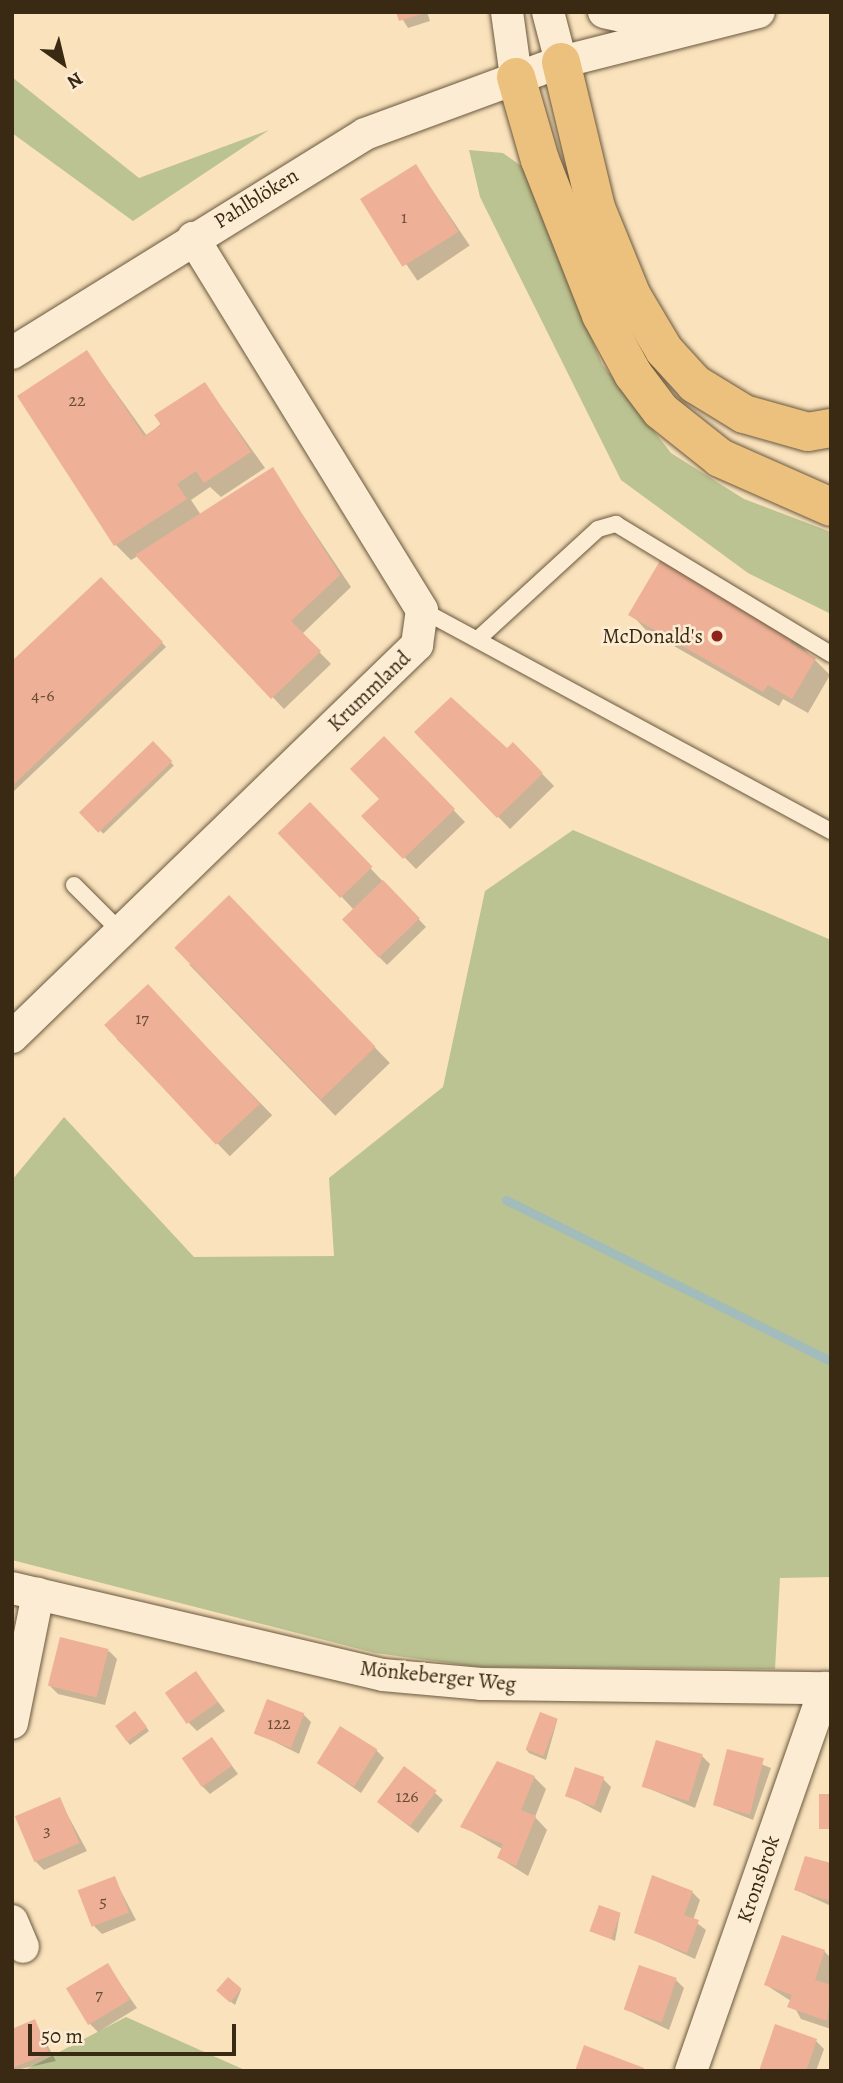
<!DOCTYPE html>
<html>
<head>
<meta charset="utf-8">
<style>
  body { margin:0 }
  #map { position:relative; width:843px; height:2083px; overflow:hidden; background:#f9e2bc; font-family:Alegreya,serif }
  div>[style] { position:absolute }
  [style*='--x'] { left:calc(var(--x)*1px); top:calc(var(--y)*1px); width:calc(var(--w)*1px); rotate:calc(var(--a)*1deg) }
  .green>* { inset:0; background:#bcc392 }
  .shadow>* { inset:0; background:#0003; transform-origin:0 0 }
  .stream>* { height:9px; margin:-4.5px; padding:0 4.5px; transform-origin:4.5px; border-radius:4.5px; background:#a1bcba }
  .building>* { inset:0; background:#eeb197; transform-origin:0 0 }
  .roads { filter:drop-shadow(0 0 2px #6a583d) drop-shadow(0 0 2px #6a583d) }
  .lane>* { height:16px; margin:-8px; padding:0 8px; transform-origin:8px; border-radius:8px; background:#fbecd3 }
  .street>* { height:32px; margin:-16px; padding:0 16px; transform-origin:16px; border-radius:16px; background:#fbecd3 }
  .highway>* { height:38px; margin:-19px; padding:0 19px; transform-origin:19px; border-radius:19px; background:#ecc17e }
  .dots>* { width:19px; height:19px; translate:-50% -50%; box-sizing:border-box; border:4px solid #fbecd3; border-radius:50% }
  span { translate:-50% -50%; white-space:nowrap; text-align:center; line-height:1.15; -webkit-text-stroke:5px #fbecd3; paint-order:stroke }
  .number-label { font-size:18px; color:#684c34 }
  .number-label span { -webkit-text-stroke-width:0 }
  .street-label { font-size:21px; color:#3b2a13 }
  .poi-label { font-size:21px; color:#3b2a13 }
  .right { translate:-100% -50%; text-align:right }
  .frame { position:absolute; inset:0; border:14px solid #3b2a13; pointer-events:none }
  .north { position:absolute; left:28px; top:28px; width:70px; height:70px; -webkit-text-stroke:5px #fbecd3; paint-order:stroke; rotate:146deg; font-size:19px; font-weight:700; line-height:28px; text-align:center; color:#3b2a13 }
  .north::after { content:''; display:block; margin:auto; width:24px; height:32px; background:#3b2a13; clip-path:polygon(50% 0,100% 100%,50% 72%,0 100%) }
  .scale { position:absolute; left:28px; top:2024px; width:208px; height:32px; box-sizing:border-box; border:4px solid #3b2a13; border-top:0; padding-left:9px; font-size:21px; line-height:24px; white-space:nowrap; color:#3b2a13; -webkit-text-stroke:5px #fbecd3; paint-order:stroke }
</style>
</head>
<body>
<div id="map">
  <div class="green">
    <i style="clip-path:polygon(12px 77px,139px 178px,269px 130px,133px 221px,12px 133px)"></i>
    <i style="clip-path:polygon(469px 150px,503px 153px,524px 168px,602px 364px,671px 453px,744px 499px,831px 532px,831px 614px,748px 573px,621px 480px,480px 197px)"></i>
    <i style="clip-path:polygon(573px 830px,831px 940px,831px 1577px,780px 1578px,775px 1669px,479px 1667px,375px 1653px,12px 1560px,12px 1180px,64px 1117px,194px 1257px,334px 1256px,329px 1178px,443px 1087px,485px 891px)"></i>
    <i style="clip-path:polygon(126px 2017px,247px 2071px,23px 2071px)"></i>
  </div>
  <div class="shadow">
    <i style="clip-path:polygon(398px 12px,427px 12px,430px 21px,408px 28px)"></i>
    <i style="left:416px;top:166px;width:96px;height:63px;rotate:56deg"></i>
    <i style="clip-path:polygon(87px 352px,147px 436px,205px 384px,265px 468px,221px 497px,210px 487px,191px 500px,201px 515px,272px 469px,351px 587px,302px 634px,331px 664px,284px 709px,138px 556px,131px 560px,116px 545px,19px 397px)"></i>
    <i style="clip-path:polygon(116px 594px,166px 647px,12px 793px,12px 664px)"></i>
    <i style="clip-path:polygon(631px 614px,793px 638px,830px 675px,808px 713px,783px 699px,779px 706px,646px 630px)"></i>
    <i style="clip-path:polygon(417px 732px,507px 750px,513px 744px,554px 786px,510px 829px)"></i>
    <i style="clip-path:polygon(384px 738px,465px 822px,416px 869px,364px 816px,381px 799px)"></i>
    <i style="left:153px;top:744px;width:30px;height:98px;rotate:46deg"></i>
    <i style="clip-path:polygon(322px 817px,426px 927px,387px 965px,343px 920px,354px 910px,341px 896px)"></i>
    <i style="left:244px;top:912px;width:210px;height:76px;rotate:46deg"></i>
    <i style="left:159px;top:998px;width:163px;height:59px;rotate:46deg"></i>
    <i style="clip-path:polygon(109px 1651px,117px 1659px,105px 1705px,58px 1694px,50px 1686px)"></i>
    <i style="clip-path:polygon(196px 1673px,225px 1711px,197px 1731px,189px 1723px)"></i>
    <i style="clip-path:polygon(303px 1714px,311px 1722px,299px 1754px,255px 1732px)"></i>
    <i style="clip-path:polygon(138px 1716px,149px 1731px,130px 1745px,116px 1726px)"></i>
    <i style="clip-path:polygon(557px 1721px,546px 1760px,529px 1753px,526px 1749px)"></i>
    <i style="clip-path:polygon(212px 1739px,238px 1774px,210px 1794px,202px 1786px)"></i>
    <i style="clip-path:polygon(376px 1750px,384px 1758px,361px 1793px,318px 1763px)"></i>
    <i style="clip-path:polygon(728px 1751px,771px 1768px,753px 1820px,715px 1805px)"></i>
    <i style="clip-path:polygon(702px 1756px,710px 1764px,695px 1808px,643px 1786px)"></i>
    <i style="clip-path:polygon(534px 1777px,546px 1789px,535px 1817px,547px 1830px,528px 1876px,499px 1858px,502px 1849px,462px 1826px)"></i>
    <i style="clip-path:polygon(603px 1779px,611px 1787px,601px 1813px,567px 1795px)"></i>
    <i style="clip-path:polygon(435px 1793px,443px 1800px,418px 1833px,387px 1809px)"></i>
    <i style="clip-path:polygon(59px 1799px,87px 1851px,44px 1870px,36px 1862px)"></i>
    <i style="clip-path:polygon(831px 1865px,831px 1906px,796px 1890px)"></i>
    <i style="clip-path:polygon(114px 1878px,136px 1920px,102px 1934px,94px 1926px)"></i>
    <i style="clip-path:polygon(692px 1892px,700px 1900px,693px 1920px,706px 1930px,695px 1959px,636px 1932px)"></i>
    <i style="clip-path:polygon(620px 1914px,615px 1941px,592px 1930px)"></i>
    <i style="clip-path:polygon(824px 1951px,831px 1958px,831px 2029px,801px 2019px,791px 2001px,766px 1985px)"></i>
    <i style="clip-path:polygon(108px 1966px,137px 2008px,98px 2032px,90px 2024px)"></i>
    <i style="clip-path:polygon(676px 1980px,684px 1988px,669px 2030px,625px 2009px)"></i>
    <i style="clip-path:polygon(241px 1990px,235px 2005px,222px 1995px)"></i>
    <i style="clip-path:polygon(35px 2022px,56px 2061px,12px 2071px,12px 2031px)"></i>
    <i style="clip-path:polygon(816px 2041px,824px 2049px,816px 2071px,760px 2071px)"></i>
  </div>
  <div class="stream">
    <i style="--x:506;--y:1200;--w:363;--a:26.4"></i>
  </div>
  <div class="building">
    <i style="clip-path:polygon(396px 12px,425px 12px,425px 13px,399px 21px)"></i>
    <i style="left:416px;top:164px;width:80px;height:66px;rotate:58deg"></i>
    <i style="clip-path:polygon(87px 350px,144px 436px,161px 425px,154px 415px,205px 382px,251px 452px,204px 483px,196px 471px,177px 484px,187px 499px,114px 546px,17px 396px)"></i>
    <i style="clip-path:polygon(273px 467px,340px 575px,291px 621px,321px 651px,271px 699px,135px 555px)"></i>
    <i style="clip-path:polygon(661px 559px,794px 637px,790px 643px,816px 658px,792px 699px,768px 685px,763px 692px,628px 615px)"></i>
    <i style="clip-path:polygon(101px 577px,163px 642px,12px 786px,12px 661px)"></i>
    <i style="clip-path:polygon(451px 697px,507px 748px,513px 742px,543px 773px,497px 818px,414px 732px)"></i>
    <i style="clip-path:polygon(384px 736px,455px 809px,403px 859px,361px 816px,379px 799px,350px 769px)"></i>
    <i style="left:153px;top:741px;width:28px;height:103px;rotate:46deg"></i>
    <i style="left:310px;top:802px;width:90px;height:45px;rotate:46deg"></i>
    <i style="left:383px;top:880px;width:53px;height:57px;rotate:46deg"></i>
    <i style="left:229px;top:895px;width:211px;height:76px;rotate:46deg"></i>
    <i style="left:148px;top:984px;width:164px;height:60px;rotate:47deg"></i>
    <i style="left:60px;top:1637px;width:50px;height:50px;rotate:14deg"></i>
    <i style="left:196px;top:1671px;width:38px;height:38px;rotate:55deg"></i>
    <i style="left:267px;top:1699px;width:40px;height:37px;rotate:21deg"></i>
    <i style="left:135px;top:1711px;width:20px;height:25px;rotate:53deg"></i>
    <i style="left:540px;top:1712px;width:19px;height:40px;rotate:21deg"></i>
    <i style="left:340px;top:1726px;width:44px;height:44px;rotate:32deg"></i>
    <i style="left:212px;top:1737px;width:35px;height:37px;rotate:55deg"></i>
    <i style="left:656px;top:1740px;width:49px;height:49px;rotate:17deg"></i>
    <i style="left:727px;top:1749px;width:38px;height:58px;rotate:14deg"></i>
    <i style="clip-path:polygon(497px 1761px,535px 1776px,521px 1810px,536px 1816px,516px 1866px,497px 1858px,503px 1844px,460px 1827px)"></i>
    <i style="left:404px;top:1766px;width:41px;height:45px;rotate:37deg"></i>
    <i style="left:575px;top:1767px;width:31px;height:31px;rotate:19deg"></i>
    <i style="left:819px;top:1794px;width:12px;height:35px"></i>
    <i style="left:60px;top:1797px;width:50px;height:49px;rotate:67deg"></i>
    <i style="clip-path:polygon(805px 1856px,831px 1863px,831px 1901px,794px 1890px)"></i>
    <i style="clip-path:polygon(652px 1875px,693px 1891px,684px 1915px,699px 1920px,687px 1953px,634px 1933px)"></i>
    <i style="left:115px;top:1876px;width:39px;height:40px;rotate:69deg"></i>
    <i style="left:599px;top:1905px;width:23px;height:28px;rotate:20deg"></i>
    <i style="clip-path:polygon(782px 1935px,825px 1950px,815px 1980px,831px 1985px,827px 2021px,787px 2007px,792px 1995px,764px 1985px)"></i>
    <i style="left:108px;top:1963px;width:43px;height:49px;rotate:59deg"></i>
    <i style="left:639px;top:1965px;width:40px;height:47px;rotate:19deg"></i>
    <i style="left:228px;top:1977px;width:18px;height:18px;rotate:41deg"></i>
    <i style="clip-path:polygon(35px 2019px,49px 2053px,12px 2068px,12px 2029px)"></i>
    <i style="clip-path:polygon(775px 2024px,817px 2039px,806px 2071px,759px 2071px)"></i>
    <i style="clip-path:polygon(584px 2045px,644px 2068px,643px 2071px,575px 2071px)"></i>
  </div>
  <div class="roads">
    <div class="lane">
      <i style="--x:422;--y:610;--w:465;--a:28.4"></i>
      <i style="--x:479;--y:638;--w:161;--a:-42.5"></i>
      <i style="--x:598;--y:529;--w:19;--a:-16"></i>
      <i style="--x:616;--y:524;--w:251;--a:31.2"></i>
      <i style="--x:74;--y:885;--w:65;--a:45"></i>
    </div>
    <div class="street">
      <i style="--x:507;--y:12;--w:66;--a:82.1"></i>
      <i style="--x:548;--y:12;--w:52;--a:75.4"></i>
      <i style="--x:604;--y:12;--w:75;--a:12.4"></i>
      <i style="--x:12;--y:353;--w:415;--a:-31.8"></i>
      <i style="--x:365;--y:134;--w:209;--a:-20.2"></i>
      <i style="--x:561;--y:62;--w:204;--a:-14.2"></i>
      <i style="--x:12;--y:1037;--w:564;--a:-44.07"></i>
      <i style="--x:417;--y:645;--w:35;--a:-82"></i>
      <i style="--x:422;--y:610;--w:437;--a:-121.6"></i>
      <i style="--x:12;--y:1588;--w:381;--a:13.2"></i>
      <i style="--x:383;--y:1675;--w:98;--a:5.2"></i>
      <i style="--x:481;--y:1684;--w:350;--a:0.7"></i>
      <i style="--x:12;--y:1723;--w:132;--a:-78.6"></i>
      <i style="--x:12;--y:1921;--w:28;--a:67"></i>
      <i style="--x:691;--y:2071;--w:406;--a:-70.7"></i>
    </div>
    <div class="highway">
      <i style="--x:561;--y:62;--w:150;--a:76.5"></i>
      <i style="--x:596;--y:208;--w:95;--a:67.8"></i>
      <i style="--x:632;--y:296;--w:63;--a:59.3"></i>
      <i style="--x:664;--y:350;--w:46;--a:47.6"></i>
      <i style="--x:695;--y:384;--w:57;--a:31.5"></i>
      <i style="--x:744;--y:414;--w:66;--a:15.7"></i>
      <i style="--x:808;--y:432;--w:23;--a:-10"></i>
      <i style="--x:516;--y:77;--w:86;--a:73.9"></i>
      <i style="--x:540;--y:160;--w:167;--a:68.5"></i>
      <i style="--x:601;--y:315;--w:67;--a:61.5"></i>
      <i style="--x:633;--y:374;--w:46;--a:52.9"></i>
      <i style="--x:661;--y:411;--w:75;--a:38.5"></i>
      <i style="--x:720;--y:458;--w:121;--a:23.8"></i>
    </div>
  </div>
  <div class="dots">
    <i style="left:717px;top:636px;background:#8f2418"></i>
  </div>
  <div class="number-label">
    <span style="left:404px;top:217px">1</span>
    <span style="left:77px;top:400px">22</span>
    <span style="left:43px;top:695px">4-6</span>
    <span style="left:142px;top:1018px">17</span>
    <span style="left:279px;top:1723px">122</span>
    <span style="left:407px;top:1796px">126</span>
    <span style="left:47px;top:1830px">3</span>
    <span style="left:103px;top:1901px">5</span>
    <span style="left:99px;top:1994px">7</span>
  </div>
  <div class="street-label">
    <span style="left:256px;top:198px;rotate:-32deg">Pahlblöken</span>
    <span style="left:369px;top:691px;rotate:-44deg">Krummland</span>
    <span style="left:438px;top:1676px;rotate:6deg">Mönkeberger Weg</span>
    <span style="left:758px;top:1879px;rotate:-71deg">Kronsbrok</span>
  </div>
  <div class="poi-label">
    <span class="right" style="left:703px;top:636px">McDonald's</span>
  </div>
  <div class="frame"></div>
  <div class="north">N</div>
  <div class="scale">50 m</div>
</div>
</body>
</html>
